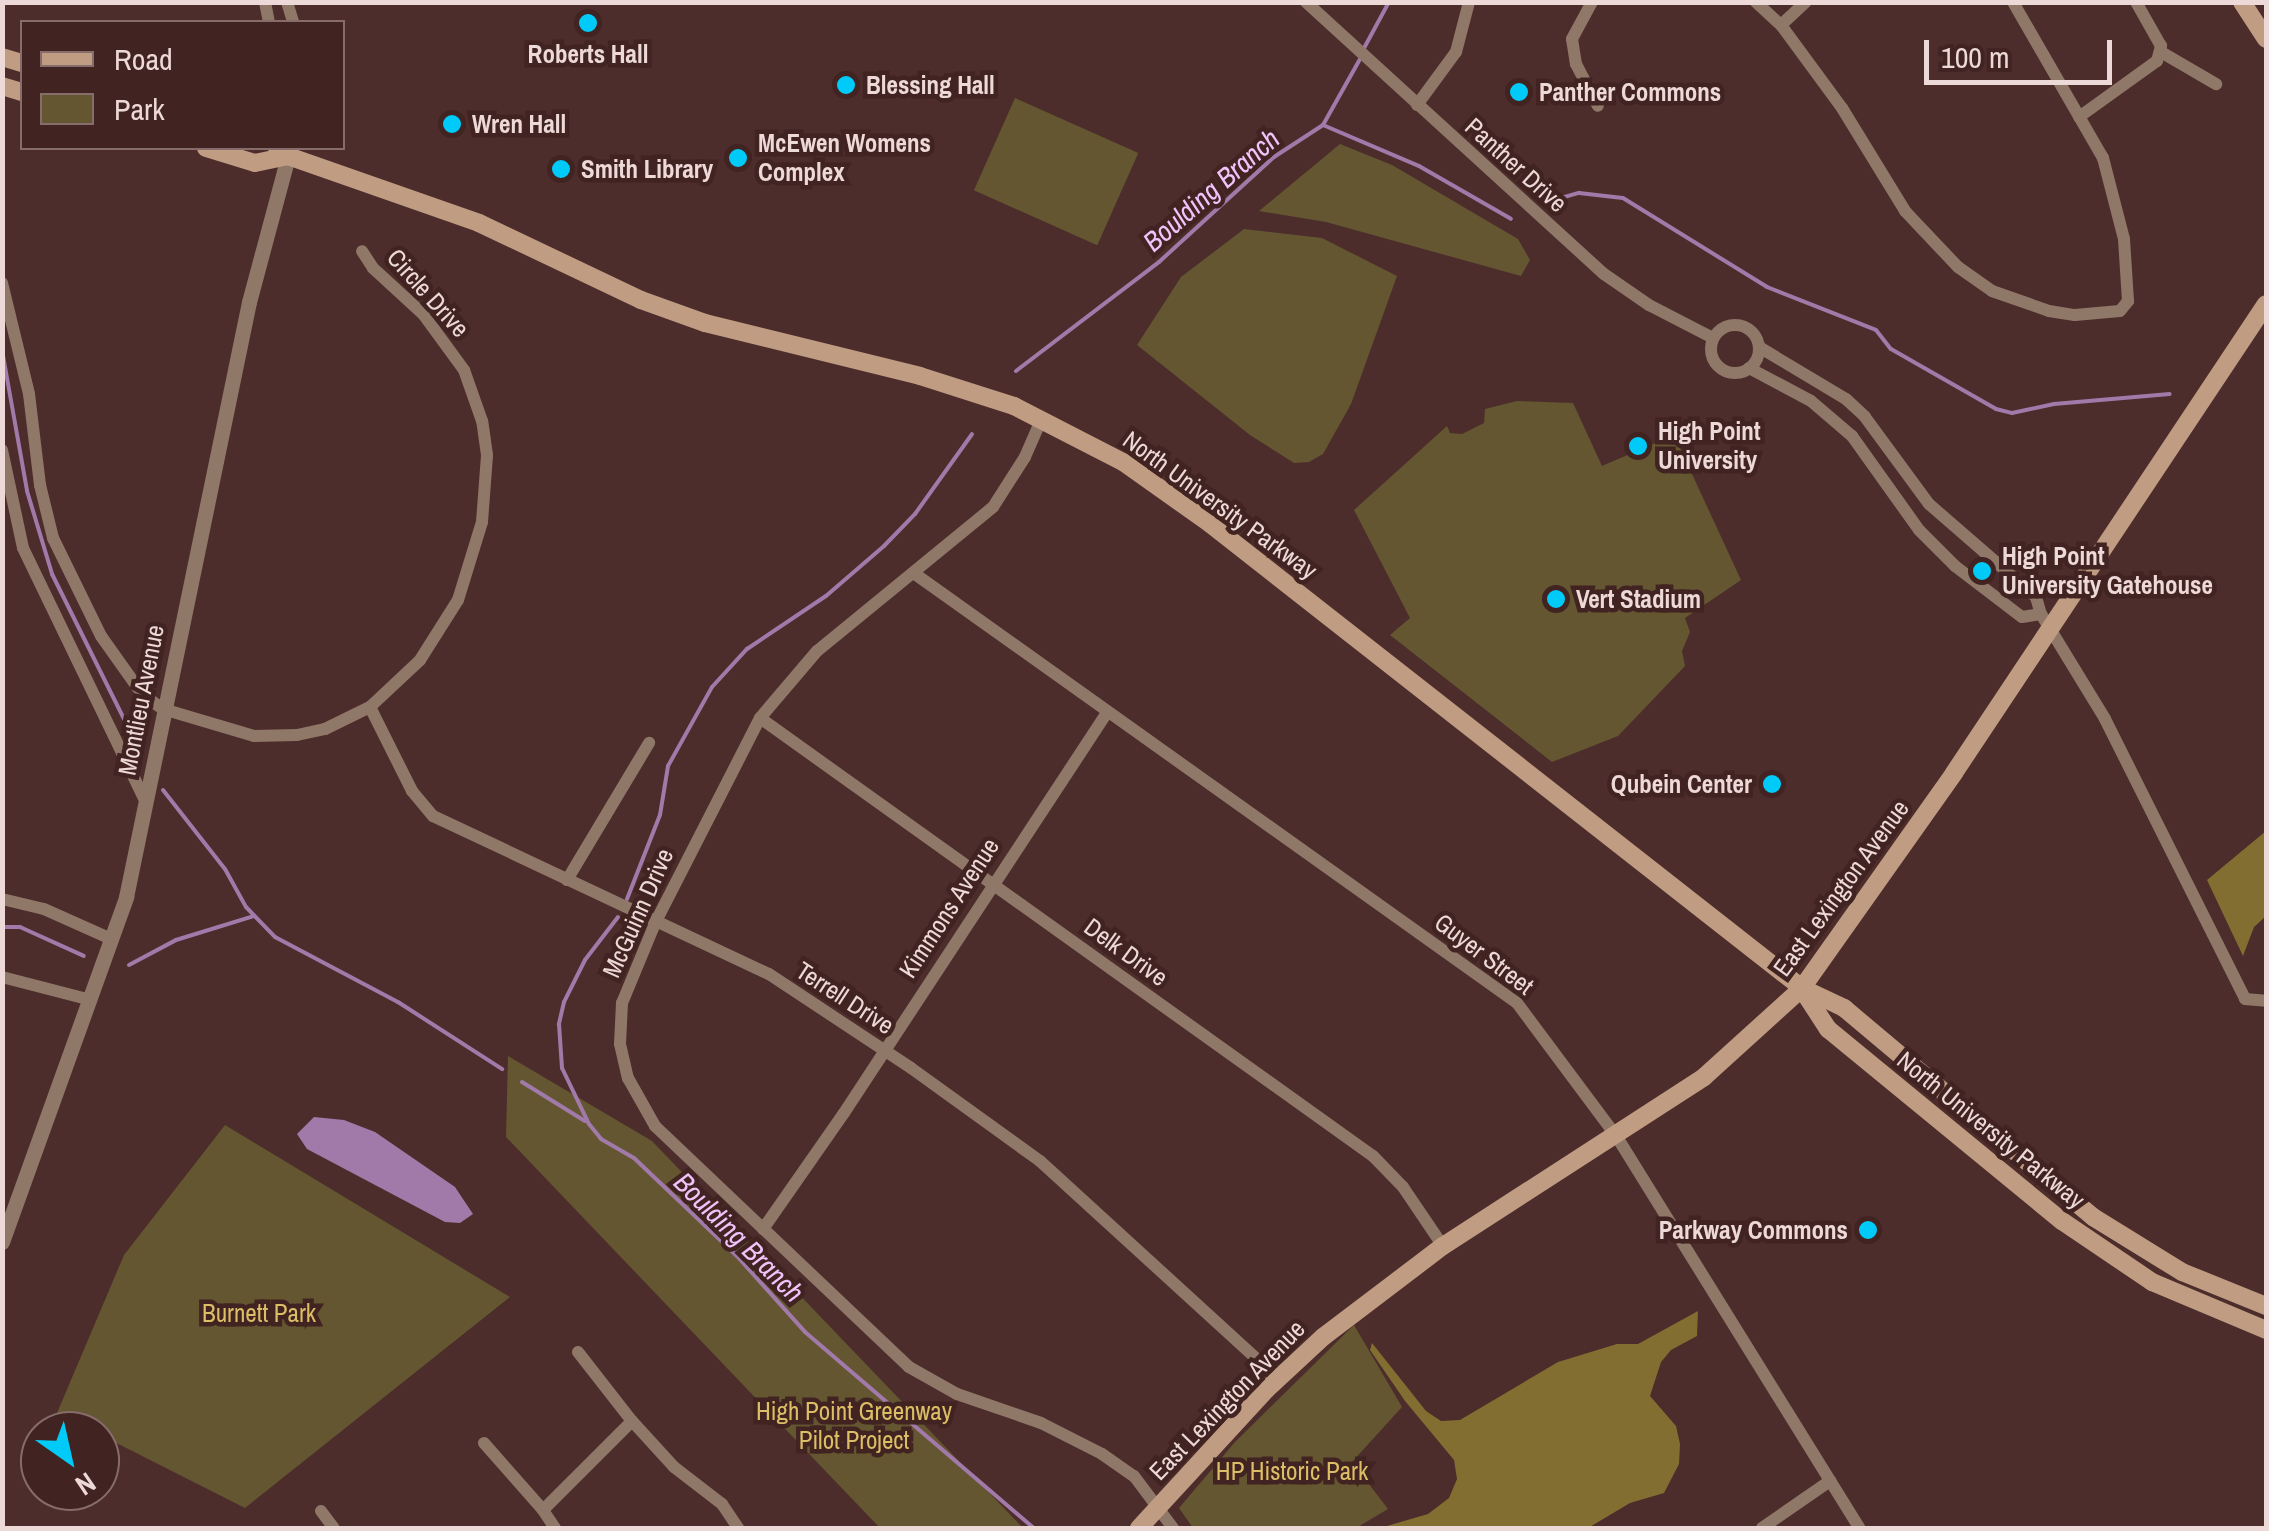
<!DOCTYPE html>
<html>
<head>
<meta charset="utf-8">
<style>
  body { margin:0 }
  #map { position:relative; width:2269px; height:1531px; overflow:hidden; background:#4c2d2b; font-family:"Archivo Narrow",sans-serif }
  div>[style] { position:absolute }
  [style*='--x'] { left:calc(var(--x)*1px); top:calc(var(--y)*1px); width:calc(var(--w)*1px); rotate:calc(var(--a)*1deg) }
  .green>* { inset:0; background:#635631; transform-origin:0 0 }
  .forest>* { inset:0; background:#826e31 }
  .water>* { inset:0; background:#a17aaa }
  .stream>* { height:4px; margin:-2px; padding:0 2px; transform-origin:2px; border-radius:2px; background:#a17aaa }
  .minor>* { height:12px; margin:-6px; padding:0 6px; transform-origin:6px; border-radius:6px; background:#8f7868 }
  .minor>.ring { margin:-6px; padding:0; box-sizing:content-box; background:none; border:12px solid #8f7868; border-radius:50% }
  .tertiary>* { height:15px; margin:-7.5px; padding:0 7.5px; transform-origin:7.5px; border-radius:7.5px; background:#8f7868 }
  .secondary>* { height:18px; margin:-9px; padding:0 9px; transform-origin:9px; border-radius:9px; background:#c09c82 }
  .dots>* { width:28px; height:28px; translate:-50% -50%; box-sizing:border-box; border:5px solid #412321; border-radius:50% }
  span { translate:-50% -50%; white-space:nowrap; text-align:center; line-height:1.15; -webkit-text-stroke:9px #412321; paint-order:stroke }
  .poi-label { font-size:25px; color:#edd9d7; font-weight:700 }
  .left { translate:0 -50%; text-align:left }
  .right { translate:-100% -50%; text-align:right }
  .street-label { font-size:25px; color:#edd9d7 }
  .park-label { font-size:25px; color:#dcbe66 }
  .water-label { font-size:28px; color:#f1c3fb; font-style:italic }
  .frame { position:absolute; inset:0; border:5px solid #edd9d7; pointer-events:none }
  .legend { position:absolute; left:20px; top:20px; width:325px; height:130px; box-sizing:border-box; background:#412321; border:2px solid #866c6a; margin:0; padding:12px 18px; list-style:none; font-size:30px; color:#edd9d7 }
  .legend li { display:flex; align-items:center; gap:20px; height:50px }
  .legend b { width:50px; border:2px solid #866c6a }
  .north { position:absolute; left:20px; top:1411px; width:100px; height:100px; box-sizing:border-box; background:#412321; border:2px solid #866c6a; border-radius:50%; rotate:146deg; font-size:28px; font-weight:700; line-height:40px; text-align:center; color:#edd9d7 }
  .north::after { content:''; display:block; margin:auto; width:35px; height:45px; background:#00cbf8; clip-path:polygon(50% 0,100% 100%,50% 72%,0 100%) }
  .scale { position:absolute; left:1924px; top:40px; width:188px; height:45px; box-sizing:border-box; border:5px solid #edd9d7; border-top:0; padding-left:12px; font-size:30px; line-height:35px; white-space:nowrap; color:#edd9d7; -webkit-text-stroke:8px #412321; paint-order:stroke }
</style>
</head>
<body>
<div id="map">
  <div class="green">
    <i style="left:1015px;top:98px;width:135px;height:101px;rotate:24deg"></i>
    <i style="clip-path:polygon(1340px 144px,1392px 165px,1518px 239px,1530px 260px,1521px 276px,1326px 222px,1259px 211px)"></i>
    <i style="clip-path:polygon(1244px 229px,1322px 238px,1397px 276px,1351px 404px,1323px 454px,1309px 462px,1294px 463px,1250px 435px,1137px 345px,1181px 277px)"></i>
    <i style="clip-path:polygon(1517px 401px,1573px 403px,1602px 466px,1674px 435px,1741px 580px,1685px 618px,1690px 632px,1682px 651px,1685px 666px,1618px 736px,1552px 762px,1390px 635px,1410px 618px,1354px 510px,1447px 426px,1450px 433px,1462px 434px,1484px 423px,1485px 409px)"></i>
    <i style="clip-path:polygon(508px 1056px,652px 1141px,1023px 1528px,880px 1528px,506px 1137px)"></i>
    <i style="clip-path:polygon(225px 1125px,510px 1297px,245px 1508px,57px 1413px,124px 1255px)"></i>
    <i style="clip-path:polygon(1354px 1325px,1402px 1407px,1352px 1462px,1388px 1509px,1356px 1528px,1193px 1528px,1179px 1508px,1235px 1442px)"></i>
  </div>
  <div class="forest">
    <i style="clip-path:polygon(2266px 831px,2266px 916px,2254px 927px,2243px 956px,2207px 880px)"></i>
    <i style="clip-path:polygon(1698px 1311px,1697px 1336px,1671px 1350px,1661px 1362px,1650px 1396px,1676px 1426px,1680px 1444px,1679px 1464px,1664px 1493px,1630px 1503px,1588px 1528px,1380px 1528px,1428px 1514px,1449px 1498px,1457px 1479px,1454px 1460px,1405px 1401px,1370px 1350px,1372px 1343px,1426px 1411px,1441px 1421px,1460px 1420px,1558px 1362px,1617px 1344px,1638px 1344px)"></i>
  </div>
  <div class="water">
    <i style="clip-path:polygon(314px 1117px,344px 1120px,375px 1132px,455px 1187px,473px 1214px,460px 1223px,445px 1222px,307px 1149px,297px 1134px)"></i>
  </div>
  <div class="stream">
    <i style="--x:1363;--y:50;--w:55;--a:-61.6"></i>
    <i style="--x:1323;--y:125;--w:104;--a:23.1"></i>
    <i style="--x:1419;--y:166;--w:106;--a:29.9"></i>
    <i style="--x:1547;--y:202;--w:33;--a:-16"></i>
    <i style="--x:1579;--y:193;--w:44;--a:6.5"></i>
    <i style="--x:1623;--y:198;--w:169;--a:31.7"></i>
    <i style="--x:1767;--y:287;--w:117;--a:21.5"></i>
    <i style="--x:1876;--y:330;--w:24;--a:52"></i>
    <i style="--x:1891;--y:349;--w:121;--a:29.7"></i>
    <i style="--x:1996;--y:409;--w:16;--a:14"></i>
    <i style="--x:2012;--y:413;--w:43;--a:-12.1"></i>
    <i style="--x:2054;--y:404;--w:116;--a:-4.9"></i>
    <i style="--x:2;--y:350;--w:143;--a:79.9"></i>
    <i style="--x:27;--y:491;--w:87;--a:73.2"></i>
    <i style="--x:52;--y:574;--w:202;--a:63.6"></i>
    <i style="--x:1016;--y:371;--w:180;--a:-37.3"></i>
    <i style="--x:1159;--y:262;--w:156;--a:-42.4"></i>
    <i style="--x:1274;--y:157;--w:59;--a:-33.1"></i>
    <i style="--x:1323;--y:125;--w:76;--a:-60.7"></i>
    <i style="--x:163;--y:790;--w:100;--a:51.9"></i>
    <i style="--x:225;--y:869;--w:43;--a:61.1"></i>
    <i style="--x:246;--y:907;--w:42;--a:46"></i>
    <i style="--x:275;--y:937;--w:139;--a:27.9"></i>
    <i style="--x:398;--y:1002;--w:124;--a:32.8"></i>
    <i style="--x:627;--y:899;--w:90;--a:-68.6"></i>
    <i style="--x:660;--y:815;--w:50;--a:-80.7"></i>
    <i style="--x:668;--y:766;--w:90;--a:-60.9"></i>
    <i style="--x:712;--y:687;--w:52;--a:-47.4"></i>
    <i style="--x:747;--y:649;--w:95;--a:-33.9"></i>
    <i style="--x:826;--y:596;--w:77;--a:-40.8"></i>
    <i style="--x:884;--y:546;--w:45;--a:-45.9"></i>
    <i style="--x:915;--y:514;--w:98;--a:-54.5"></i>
    <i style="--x:618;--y:917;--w:54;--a:127.5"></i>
    <i style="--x:585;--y:960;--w:47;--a:116.6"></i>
    <i style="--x:564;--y:1002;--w:23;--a:103"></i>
    <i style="--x:559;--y:1024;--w:44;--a:86.1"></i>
    <i style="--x:562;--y:1068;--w:62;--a:64.3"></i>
    <i style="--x:589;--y:1124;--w:19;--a:51"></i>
    <i style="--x:601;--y:1139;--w:38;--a:30"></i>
    <i style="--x:634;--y:1158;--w:141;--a:43.6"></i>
    <i style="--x:736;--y:1255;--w:103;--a:48.1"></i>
    <i style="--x:805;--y:1332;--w:301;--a:40.6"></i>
    <i style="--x:2;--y:927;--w:18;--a:0"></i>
    <i style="--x:20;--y:927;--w:70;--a:24.4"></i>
    <i style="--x:129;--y:965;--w:53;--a:-28"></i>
    <i style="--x:176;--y:940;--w:82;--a:-17.1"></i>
    <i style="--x:522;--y:1082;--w:74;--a:31.8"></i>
  </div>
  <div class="minor">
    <i style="--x:265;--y:2;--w:20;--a:79"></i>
    <i style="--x:287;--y:2;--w:21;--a:73"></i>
    <i style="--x:1306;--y:2;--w:403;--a:42.4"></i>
    <i style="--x:1604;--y:274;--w:55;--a:34.6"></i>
    <i style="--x:1649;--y:305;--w:72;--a:27.3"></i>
    <i style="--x:1592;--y:2;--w:42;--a:118.4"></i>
    <i style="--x:1572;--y:39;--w:25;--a:81"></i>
    <i style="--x:1576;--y:64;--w:47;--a:62.4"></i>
    <i style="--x:1756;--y:2;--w:34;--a:43"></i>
    <i style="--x:1781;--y:25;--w:103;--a:53.7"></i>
    <i style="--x:1842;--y:108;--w:121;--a:58.5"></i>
    <i style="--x:1905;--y:211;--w:77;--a:46.6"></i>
    <i style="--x:1958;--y:267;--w:42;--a:35.2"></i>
    <i style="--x:1992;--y:291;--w:60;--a:19.3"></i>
    <i style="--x:2049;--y:311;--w:26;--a:9"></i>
    <i style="--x:2075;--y:315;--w:45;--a:-5.1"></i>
    <i style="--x:2120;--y:311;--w:13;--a:-51"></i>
    <i style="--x:2128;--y:301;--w:62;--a:-93.7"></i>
    <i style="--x:2124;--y:239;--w:84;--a:-104.5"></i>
    <i style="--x:2103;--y:158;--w:180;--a:-120"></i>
    <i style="--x:1781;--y:25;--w:34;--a:-43"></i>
    <i style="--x:2161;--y:52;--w:64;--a:30.2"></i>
    <i style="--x:1417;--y:105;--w:66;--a:-53.7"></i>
    <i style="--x:1456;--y:52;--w:52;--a:-75.4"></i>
    <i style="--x:2079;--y:117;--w:96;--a:-35.7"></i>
    <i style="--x:2157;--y:61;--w:16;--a:-75"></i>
    <i style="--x:2161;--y:46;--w:51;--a:-119.6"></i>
    <i style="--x:2;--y:283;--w:114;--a:76.3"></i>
    <i style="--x:29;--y:394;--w:92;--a:83.1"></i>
    <i style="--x:40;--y:485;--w:55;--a:76.2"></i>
    <i style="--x:53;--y:538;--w:109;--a:63.9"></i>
    <i style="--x:101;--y:636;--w:72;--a:54.6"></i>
    <i style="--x:143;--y:695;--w:24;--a:35"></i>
    <i style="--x:163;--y:709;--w:95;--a:16.5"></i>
    <i style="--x:254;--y:736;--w:43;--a:-1.3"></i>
    <i style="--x:297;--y:735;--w:29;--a:-12"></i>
    <i style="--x:325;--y:729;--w:50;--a:-26.1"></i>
    <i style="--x:370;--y:707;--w:69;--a:-43.2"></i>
    <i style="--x:420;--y:660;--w:71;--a:-57.7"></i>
    <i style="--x:458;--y:600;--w:82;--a:-72.9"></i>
    <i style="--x:482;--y:522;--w:67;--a:-85.7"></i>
    <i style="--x:487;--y:455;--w:34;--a:-98"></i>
    <i style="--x:482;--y:421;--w:54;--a:-109.4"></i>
    <i style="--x:464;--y:370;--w:69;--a:-126.2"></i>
    <i style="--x:423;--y:314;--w:68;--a:-137.4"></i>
    <i style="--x:373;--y:268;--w:20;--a:-123"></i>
    <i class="ring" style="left:1711px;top:325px;width:36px;height:36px"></i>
    <i style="--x:1759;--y:347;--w:101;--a:30.9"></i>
    <i style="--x:1846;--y:399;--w:26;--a:43"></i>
    <i style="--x:1865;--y:417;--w:108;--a:53.7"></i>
    <i style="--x:1929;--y:504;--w:142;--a:41"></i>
    <i style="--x:2036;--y:597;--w:18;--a:74"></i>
    <i style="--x:2041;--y:614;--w:123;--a:58.6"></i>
    <i style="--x:2105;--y:719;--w:313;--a:63.4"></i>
    <i style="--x:2245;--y:999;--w:21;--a:5"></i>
    <i style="--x:1749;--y:368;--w:70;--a:28"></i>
    <i style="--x:1811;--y:401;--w:54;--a:40.5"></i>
    <i style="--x:1852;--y:436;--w:115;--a:54.5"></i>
    <i style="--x:1919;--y:530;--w:51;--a:45"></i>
    <i style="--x:1955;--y:566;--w:84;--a:37.3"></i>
    <i style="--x:2022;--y:617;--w:19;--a:-9"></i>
    <i style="--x:1042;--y:418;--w:43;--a:113.6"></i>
    <i style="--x:1025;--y:457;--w:59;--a:122.6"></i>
    <i style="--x:993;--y:507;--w:227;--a:140.7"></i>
    <i style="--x:817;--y:651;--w:88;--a:130.4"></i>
    <i style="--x:760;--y:718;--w:228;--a:117.1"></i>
    <i style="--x:656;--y:921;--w:89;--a:112.5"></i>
    <i style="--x:622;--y:1003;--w:41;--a:92.8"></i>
    <i style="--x:620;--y:1044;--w:35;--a:77"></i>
    <i style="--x:628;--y:1078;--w:55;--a:60.6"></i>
    <i style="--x:655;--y:1126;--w:350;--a:43.5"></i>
    <i style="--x:909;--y:1367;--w:55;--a:29.4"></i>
    <i style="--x:957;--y:1394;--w:89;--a:19"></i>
    <i style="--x:1041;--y:1423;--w:68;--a:26.9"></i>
    <i style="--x:1102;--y:1454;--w:39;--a:35"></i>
    <i style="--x:1134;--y:1476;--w:65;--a:53.1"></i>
    <i style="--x:2;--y:450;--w:100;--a:77.9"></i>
    <i style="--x:23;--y:548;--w:283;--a:64.2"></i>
    <i style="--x:915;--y:574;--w:739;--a:35.47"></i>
    <i style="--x:1517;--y:1003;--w:167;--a:53.3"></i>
    <i style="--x:1617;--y:1137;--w:460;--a:58.2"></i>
    <i style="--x:370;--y:707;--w:94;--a:63.4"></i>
    <i style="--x:412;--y:791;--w:33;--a:50"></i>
    <i style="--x:433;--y:816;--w:371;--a:25.2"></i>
    <i style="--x:769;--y:974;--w:170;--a:33.5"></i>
    <i style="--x:911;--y:1068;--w:159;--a:35.8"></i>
    <i style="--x:1040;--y:1161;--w:322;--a:42.4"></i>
    <i style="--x:760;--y:718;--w:753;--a:35.55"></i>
    <i style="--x:1373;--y:1156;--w:43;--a:45.9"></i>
    <i style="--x:1403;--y:1187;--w:71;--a:55.9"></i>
    <i style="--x:567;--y:880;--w:160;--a:-59.1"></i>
    <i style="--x:2;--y:899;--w:43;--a:13.4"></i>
    <i style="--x:44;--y:909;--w:73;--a:24.1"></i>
    <i style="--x:2;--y:977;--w:92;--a:14.5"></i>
    <i style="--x:763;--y:1229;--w:141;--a:-55.1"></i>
    <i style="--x:844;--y:1113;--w:480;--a:-56.7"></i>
    <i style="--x:578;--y:1352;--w:88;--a:52"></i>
    <i style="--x:484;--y:1443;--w:89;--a:48.6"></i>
    <i style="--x:321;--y:1511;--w:21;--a:53"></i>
    <i style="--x:555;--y:1528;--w:22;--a:-124"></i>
    <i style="--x:543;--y:1510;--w:126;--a:-45"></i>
    <i style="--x:632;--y:1421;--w:62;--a:47.6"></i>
    <i style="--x:674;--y:1467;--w:61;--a:37.6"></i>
    <i style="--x:722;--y:1504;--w:29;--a:56"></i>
    <i style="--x:1762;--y:1528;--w:83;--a:-34.7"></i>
  </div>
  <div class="tertiary">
    <i style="--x:2;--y:1242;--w:367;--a:-70.2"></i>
    <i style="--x:126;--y:897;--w:608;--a:-78.32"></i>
    <i style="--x:249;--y:302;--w:151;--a:-75"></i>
  </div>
  <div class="secondary">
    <i style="--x:2242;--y:2;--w:44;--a:57"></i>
    <i style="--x:2;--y:57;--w:21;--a:17"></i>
    <i style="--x:2;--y:86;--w:21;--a:17"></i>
    <i style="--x:206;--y:148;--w:51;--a:17"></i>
    <i style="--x:255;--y:163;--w:34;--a:-12"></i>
    <i style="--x:277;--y:148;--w:14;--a:36"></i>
    <i style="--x:288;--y:156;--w:202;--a:19.3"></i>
    <i style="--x:479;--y:223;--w:179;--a:25.4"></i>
    <i style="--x:641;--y:300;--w:68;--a:19.8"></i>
    <i style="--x:705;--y:323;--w:221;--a:13.8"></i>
    <i style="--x:920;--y:376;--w:99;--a:17.7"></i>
    <i style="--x:1014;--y:406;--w:123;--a:27.2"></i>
    <i style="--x:1123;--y:462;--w:105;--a:35.3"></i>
    <i style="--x:1209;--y:523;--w:754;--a:38.1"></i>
    <i style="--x:1802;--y:988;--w:47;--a:25.5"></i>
    <i style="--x:1844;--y:1008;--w:325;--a:40"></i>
    <i style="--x:2093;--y:1217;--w:105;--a:31.7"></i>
    <i style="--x:2182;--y:1272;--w:91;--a:22"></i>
    <i style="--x:1802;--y:989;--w:48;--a:57"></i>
    <i style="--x:1828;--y:1029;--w:303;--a:39.4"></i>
    <i style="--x:2062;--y:1221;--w:109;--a:34.1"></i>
    <i style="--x:2152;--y:1282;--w:124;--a:22.8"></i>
    <i style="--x:1139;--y:1528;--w:188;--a:-47.4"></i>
    <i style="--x:1266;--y:1390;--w:78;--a:-42.9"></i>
    <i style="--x:1323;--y:1337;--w:151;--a:-37.2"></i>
    <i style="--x:1443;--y:1246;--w:311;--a:-32.9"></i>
    <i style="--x:1704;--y:1077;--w:132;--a:-42.2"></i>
    <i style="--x:1802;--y:988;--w:263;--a:-54.7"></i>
    <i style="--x:1954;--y:773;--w:563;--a:-56.37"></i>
  </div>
  <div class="dots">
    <i style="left:588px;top:23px;background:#00cbf8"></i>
    <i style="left:846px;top:85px;background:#00cbf8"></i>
    <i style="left:1519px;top:92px;background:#00cbf8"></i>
    <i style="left:452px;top:124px;background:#00cbf8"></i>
    <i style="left:738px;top:158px;background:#00cbf8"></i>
    <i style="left:561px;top:169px;background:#00cbf8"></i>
    <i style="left:1638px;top:446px;background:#00cbf8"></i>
    <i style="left:1982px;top:571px;background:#00cbf8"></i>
    <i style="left:1556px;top:599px;background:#00cbf8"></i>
    <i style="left:1772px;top:784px;background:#00cbf8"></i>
    <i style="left:1868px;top:1230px;background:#00cbf8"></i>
  </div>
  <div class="poi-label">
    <span style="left:588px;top:54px">Roberts Hall</span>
    <span class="left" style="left:866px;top:85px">Blessing Hall</span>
    <span class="left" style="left:1539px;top:92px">Panther Commons</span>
    <span class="left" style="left:472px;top:124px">Wren Hall</span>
    <span class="left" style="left:758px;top:158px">McEwen Womens<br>Complex</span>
    <span class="left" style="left:581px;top:169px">Smith Library</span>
    <span class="left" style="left:1658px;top:446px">High Point<br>University</span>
    <span class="left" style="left:2002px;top:571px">High Point<br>University Gatehouse</span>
    <span class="left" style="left:1576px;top:599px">Vert Stadium</span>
    <span class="right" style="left:1752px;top:784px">Qubein Center</span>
    <span class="right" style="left:1848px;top:1230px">Parkway Commons</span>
  </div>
  <div class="street-label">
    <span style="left:1516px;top:165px;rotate:42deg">Panther Drive</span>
    <span style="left:428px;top:293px;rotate:48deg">Circle Drive</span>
    <span style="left:1220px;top:505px;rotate:36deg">North University Parkway</span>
    <span style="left:141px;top:700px;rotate:-79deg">Montlieu Avenue</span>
    <span style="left:1841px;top:888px;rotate:-54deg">East Lexington Avenue</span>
    <span style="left:949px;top:908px;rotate:-57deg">Kimmons Avenue</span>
    <span style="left:638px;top:913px;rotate:-66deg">McGuinn Drive</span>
    <span style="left:1126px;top:952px;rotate:36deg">Delk Drive</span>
    <span style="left:1484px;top:954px;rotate:37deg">Guyer Street</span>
    <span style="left:845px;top:998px;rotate:33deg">Terrell Drive</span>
    <span style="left:1991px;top:1130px;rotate:39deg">North University Parkway</span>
    <span style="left:1227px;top:1400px;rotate:-46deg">East Lexington Avenue</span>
  </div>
  <div class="park-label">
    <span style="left:259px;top:1313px">Burnett Park</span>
    <span style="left:854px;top:1426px">High Point Greenway<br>Pilot Project</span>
    <span style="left:1292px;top:1471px">HP Historic Park</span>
  </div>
  <div class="water-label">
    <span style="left:1211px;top:190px;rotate:-41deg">Boulding Branch</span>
    <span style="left:739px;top:1237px;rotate:45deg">Boulding Branch</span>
  </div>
  <div class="frame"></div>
  <ul class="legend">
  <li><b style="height:12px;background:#c09c82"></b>Road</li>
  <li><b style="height:28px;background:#635631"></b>Park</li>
  </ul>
  <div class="north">N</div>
  <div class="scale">100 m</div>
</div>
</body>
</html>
